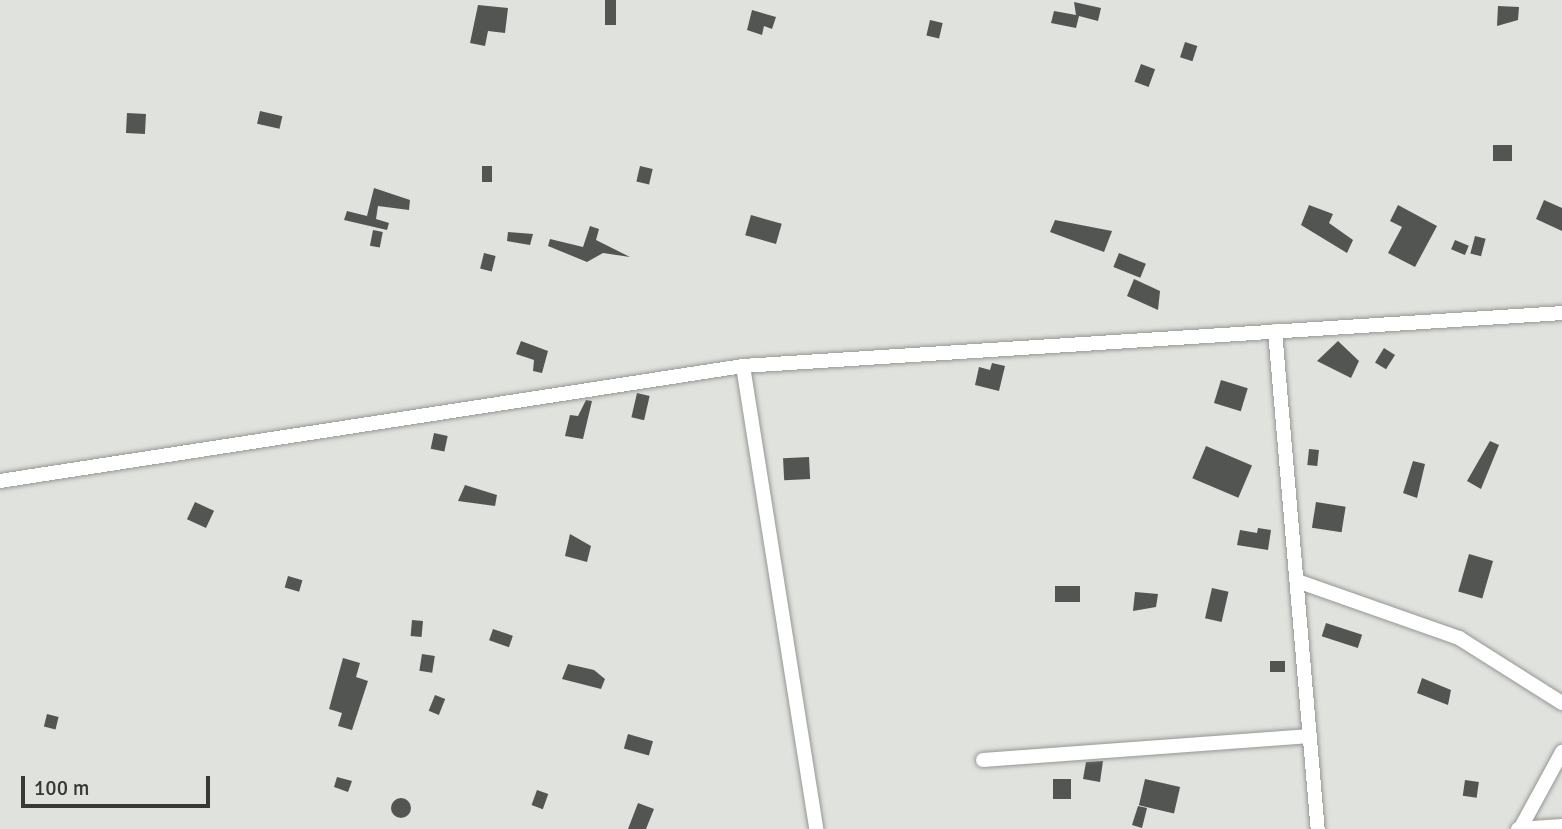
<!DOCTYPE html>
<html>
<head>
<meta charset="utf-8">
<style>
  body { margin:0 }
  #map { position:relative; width:1562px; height:829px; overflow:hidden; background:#dfe2dd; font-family:Signika,sans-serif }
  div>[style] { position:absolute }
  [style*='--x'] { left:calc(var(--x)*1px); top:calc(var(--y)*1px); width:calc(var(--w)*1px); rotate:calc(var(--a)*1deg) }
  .building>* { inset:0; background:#535552; transform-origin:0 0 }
  .round { border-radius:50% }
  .roads { filter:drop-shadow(0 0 2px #959793) drop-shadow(0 0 2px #959793) }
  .minor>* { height:14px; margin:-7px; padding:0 7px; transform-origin:7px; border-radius:7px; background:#fff }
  span { translate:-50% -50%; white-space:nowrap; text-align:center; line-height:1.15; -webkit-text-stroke:7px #dfe2dd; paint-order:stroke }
  .scale { position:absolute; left:21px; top:776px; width:189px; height:32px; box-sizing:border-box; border:4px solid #383937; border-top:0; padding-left:9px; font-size:21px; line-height:24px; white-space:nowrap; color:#383937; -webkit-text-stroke:5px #dfe2dd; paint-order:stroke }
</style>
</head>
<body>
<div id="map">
  <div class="building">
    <i style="left:605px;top:0;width:11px;height:25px"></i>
    <i style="clip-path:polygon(1074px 2px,1101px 8px,1098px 21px,1079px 16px,1076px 28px,1051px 23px,1054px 11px,1076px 15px)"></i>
    <i style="clip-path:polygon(478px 5px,508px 8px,505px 33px,488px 31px,485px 46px,470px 43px)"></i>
    <i style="clip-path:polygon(1498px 6px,1519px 7px,1518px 20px,1497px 26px)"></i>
    <i style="clip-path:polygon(752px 10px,776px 17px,772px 29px,764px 26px,762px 35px,747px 30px)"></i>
    <i style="left:930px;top:20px;width:13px;height:16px;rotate:13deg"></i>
    <i style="left:1185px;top:42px;width:13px;height:16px;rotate:18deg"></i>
    <i style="left:1141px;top:64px;width:15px;height:19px;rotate:20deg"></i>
    <i style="left:260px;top:111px;width:23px;height:13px;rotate:13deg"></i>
    <i style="left:127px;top:113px;width:19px;height:20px;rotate:3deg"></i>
    <i style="left:1493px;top:145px;width:19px;height:16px"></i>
    <i style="left:482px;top:166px;width:10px;height:16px"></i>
    <i style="left:640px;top:166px;width:13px;height:16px;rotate:13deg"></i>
    <i style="clip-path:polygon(374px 188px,410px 200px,409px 210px,378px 206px,376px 219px,389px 223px,387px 230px,344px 220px,347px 211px,367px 216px)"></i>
    <i style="clip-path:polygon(1544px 200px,1562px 208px,1562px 231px,1536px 219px)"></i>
    <i style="clip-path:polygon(1309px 205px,1333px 214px,1329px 223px,1353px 240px,1347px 253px,1301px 225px)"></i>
    <i style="clip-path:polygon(1398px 205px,1437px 226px,1415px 267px,1388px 253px,1402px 227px,1390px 221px)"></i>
    <i style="left:751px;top:215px;width:32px;height:21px;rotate:16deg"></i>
    <i style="clip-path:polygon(1055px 220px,1112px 231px,1104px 252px,1050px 232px)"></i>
    <i style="clip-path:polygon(590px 226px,599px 229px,596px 240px,630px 257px,603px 253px,587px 262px,548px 246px,550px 239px,583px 247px)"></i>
    <i style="left:373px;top:230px;width:10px;height:16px;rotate:11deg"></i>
    <i style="clip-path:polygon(508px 232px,533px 234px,530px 245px,507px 241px)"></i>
    <i style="left:1475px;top:236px;width:11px;height:18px;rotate:15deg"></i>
    <i style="left:1455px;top:240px;width:15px;height:10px;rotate:23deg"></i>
    <i style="left:484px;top:253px;width:12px;height:16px;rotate:14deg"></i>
    <i style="left:1119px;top:253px;width:29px;height:15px;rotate:22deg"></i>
    <i style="clip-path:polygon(1134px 279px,1160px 291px,1158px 310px,1127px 296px)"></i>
    <i style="clip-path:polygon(521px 341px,548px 351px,542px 373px,533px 371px,534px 360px,516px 354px)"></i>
    <i style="clip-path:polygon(1338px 341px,1359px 361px,1351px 378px,1317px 361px)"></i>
    <i style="left:1384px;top:348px;width:13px;height:17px;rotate:32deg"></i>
    <i style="clip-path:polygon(992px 363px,1005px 366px,999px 391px,975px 385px,979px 367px,990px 370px)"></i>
    <i style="left:1221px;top:380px;width:28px;height:24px;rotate:17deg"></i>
    <i style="left:637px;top:393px;width:13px;height:25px;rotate:13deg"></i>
    <i style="clip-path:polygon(586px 400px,592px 401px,583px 439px,565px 436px,570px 415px,578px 416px)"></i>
    <i style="left:434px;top:433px;width:14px;height:16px;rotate:12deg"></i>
    <i style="clip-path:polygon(1490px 441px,1499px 445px,1481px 489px,1467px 481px)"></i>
    <i style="left:1206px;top:446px;width:50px;height:35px;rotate:23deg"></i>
    <i style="left:1309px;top:449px;width:10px;height:16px;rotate:6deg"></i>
    <i style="left:809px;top:457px;width:22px;height:26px;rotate:87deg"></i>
    <i style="clip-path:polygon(1413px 461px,1425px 464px,1417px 498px,1403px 493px)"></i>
    <i style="clip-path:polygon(465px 485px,497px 495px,495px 506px,458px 501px)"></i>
    <i style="left:195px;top:502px;width:21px;height:19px;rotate:25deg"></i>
    <i style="left:1316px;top:502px;width:30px;height:26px;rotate:9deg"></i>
    <i style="clip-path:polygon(1258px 528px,1271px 530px,1268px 550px,1237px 545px,1240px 530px,1257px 533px)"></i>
    <i style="clip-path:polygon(570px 534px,591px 546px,587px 562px,565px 556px)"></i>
    <i style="left:1469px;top:554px;width:25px;height:39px;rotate:16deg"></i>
    <i style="left:288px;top:576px;width:15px;height:12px;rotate:16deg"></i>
    <i style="left:1055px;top:586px;width:25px;height:16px"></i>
    <i style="left:1212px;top:588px;width:17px;height:31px;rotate:13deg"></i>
    <i style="clip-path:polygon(1135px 592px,1158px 594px,1156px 607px,1133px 611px)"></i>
    <i style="left:412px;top:620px;width:11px;height:16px;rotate:5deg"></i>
    <i style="left:1326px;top:623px;width:38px;height:14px;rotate:18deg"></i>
    <i style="left:493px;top:629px;width:21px;height:12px;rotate:19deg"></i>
    <i style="left:422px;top:654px;width:13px;height:17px;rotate:9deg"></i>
    <i style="clip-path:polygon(343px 658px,360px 663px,356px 677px,368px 681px,352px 730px,338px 726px,342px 713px,329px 709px)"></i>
    <i style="left:1285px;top:661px;width:11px;height:15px;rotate:90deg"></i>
    <i style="clip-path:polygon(568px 664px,594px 670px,605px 679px,601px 689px,562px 679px)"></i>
    <i style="clip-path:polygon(1422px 678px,1451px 690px,1448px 705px,1417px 693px)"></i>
    <i style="left:435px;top:695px;width:11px;height:17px;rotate:22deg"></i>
    <i style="left:47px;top:714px;width:12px;height:13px;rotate:14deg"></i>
    <i style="left:628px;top:734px;width:26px;height:15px;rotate:16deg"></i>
    <i style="clip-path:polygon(1103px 761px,1100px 782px,1083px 779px,1086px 762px)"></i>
    <i style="clip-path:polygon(337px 777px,352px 781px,348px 792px,334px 787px)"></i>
    <i style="left:1053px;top:779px;width:18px;height:20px"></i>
    <i style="left:1145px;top:779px;width:36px;height:27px;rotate:13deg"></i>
    <i style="left:1465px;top:780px;width:14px;height:16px;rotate:8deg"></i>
    <i style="left:537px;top:790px;width:12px;height:16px;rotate:20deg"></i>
    <i class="round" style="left:391px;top:798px;width:20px;height:20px"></i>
    <i style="clip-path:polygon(638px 803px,654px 809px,646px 829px,628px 829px)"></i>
    <i style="clip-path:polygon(1138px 806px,1147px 808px,1142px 828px,1132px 825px)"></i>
  </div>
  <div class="roads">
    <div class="minor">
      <i style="--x:1275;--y:331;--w:500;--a:85.1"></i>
      <i style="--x:743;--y:366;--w:469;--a:81"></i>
      <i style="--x:0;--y:481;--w:752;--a:-8.8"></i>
      <i style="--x:743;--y:366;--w:821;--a:-3.7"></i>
      <i style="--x:1297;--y:581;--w:172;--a:19.4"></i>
      <i style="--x:1459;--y:638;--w:122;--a:32.3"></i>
      <i style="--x:983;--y:760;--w:328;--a:-4.2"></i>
      <i style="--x:1518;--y:829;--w:44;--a:-3.9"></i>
      <i style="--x:1520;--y:829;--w:88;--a:-61.4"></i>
    </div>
  </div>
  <div class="scale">100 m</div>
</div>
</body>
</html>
